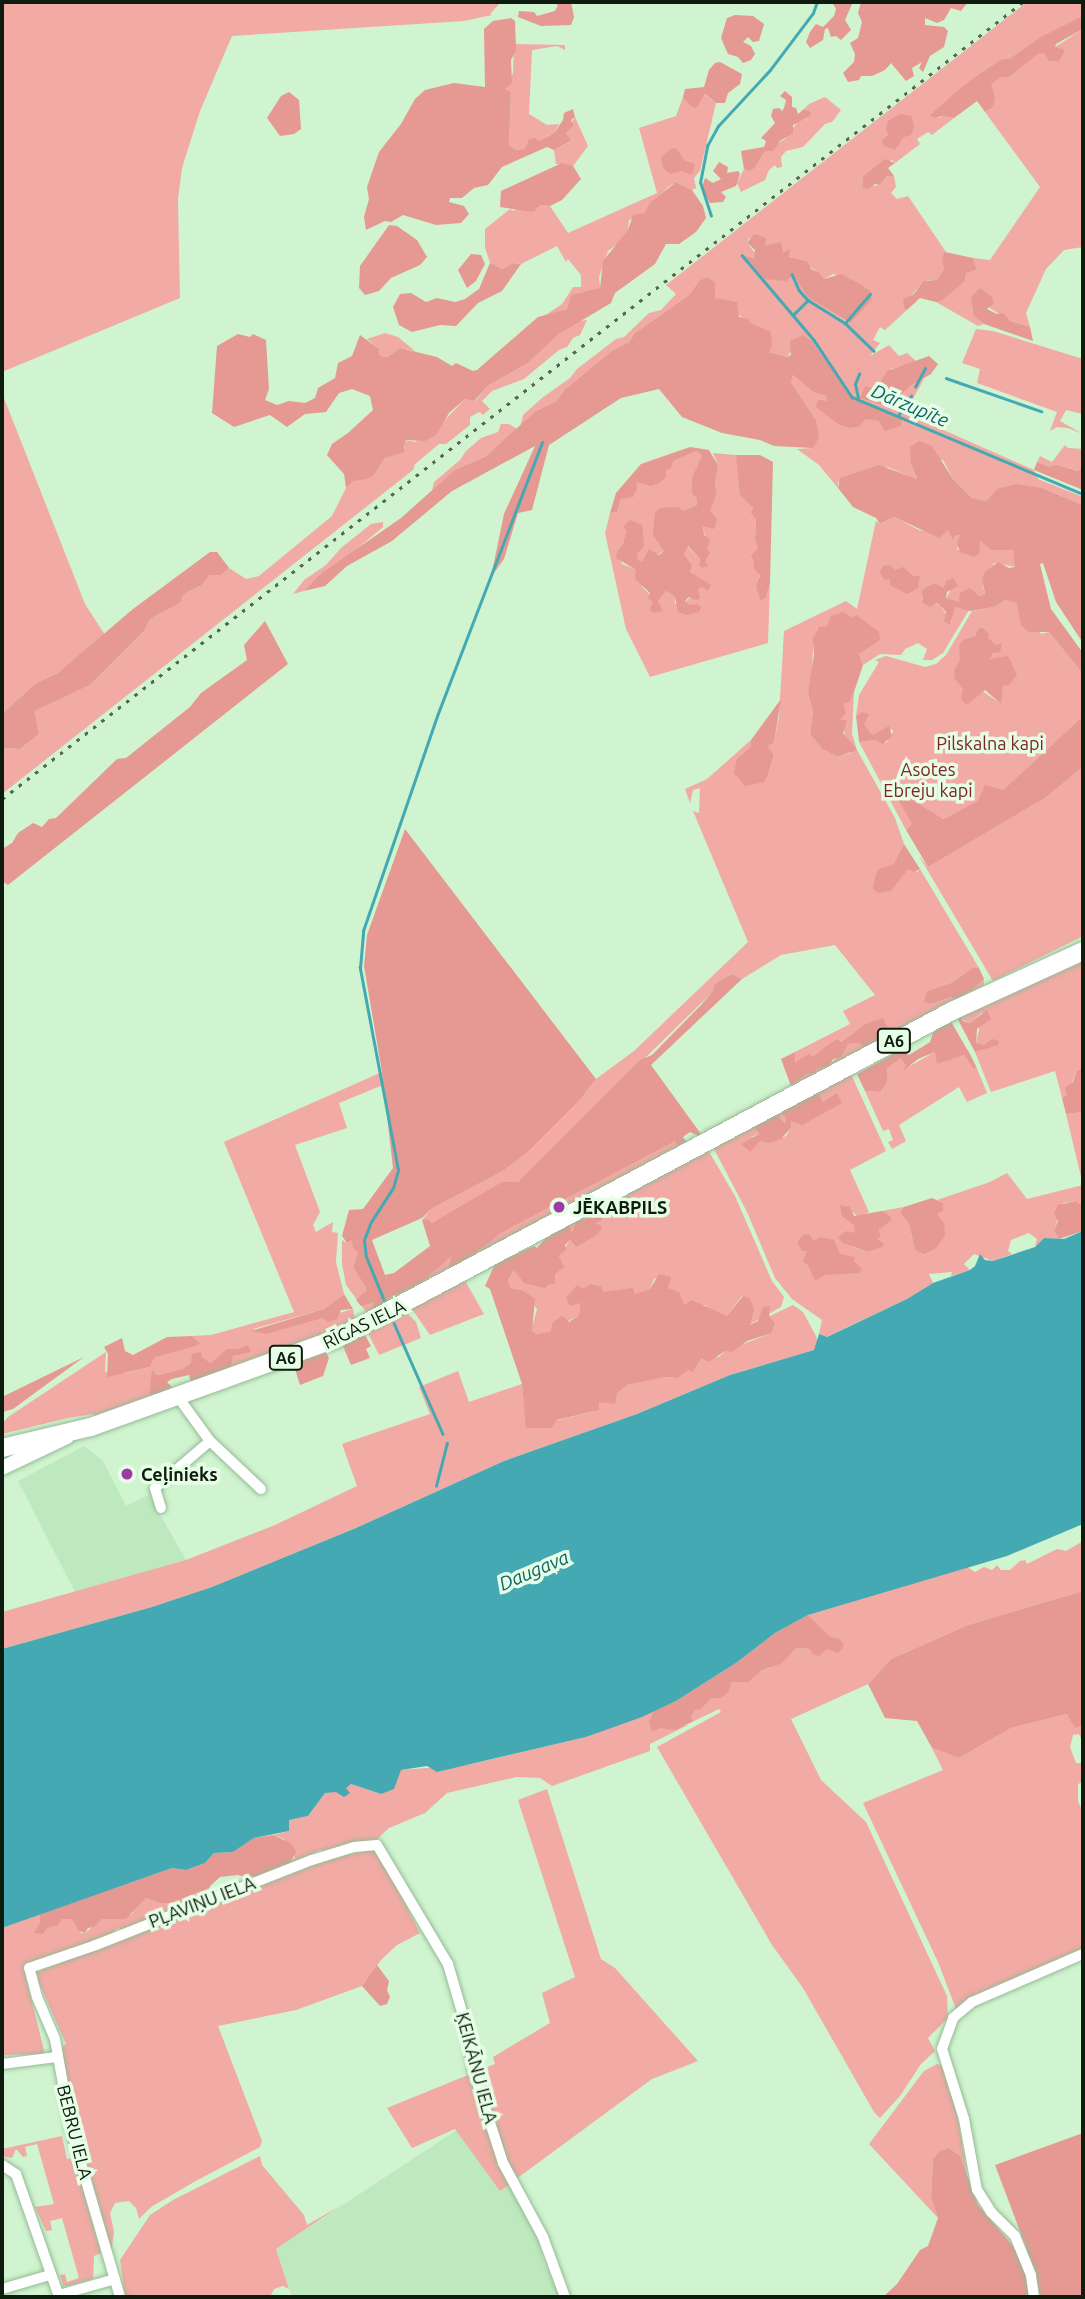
<!DOCTYPE html>
<html>
<head>
<meta charset="utf-8">
<style>
  body { margin:0 }
  #map { position:relative; width:1085px; height:2299px; overflow:hidden; background:#cff4cf; font-family:Ubuntu,sans-serif }
  div>[style] { position:absolute }
  [style*='--x'] { left:calc(var(--x)*1px); top:calc(var(--y)*1px); width:calc(var(--w)*1px); rotate:calc(var(--a)*1deg) }
  .built>* { inset:0; background:#bee9be }
  .green>* { inset:0; background:#f2aaa4 }
  .forest>* { inset:0; background:#e59992 }
  .water>* { inset:0; background:#45a9b4 }
  .stream>* { height:2.5px; margin:-1.25px; padding:0 1.25px; transform-origin:1.25px; border-radius:1.25px; background:#45a9b4 }
  .roads { filter:drop-shadow(0 0 2px #96ba97) drop-shadow(0 0 2px #96ba97) }
  .street>* { height:10px; margin:-5px; padding:0 5px; transform-origin:5px; border-radius:5px; background:#fff }
  .secondary>* { height:14px; margin:-7px; padding:0 7px; transform-origin:7px; border-radius:7px; background:#fff }
  .highway>* { height:18px; margin:-9px; padding:0 9px; transform-origin:9px; border-radius:9px; background:#fff }
  .rail>* { height:2.5px; margin-top:-1.25px; transform-origin:0; background:repeating-linear-gradient(90deg,#526852 0 3.5px,transparent 0 10.5px) }
  .dots>* { width:19px; height:19px; translate:-50% -50%; box-sizing:border-box; border:4px solid #e6fde6; border-radius:50% }
  span { translate:-50% -50%; white-space:nowrap; text-align:center; line-height:1.15; -webkit-text-stroke:7px #e6fde6; paint-order:stroke }
  .shield-label span { padding:2px 5px; background:#e6fde6; border:2px solid; border-radius:5px; -webkit-text-stroke-width:0 }
  .shield-label { font-size:16px; color:#0e1c0f; font-weight:700 }
  .park-label { font-size:18px; color:#7d2423 }
  .poi-label { font-size:18px; color:#0e1c0f; font-weight:700 }
  .left { translate:0 -50%; text-align:left }
  .street-label { font-size:18px; color:#0e1c0f }
  .water-label { font-size:19px; color:#0f636b; font-style:italic }
  .frame { position:absolute; inset:0; border:4px solid #0e1c0f; pointer-events:none }
</style>
</head>
<body>
<div id="map">
  <div class="built">
    <i style="clip-path:polygon(84px 1446px,103px 1461px,126px 1506px,149px 1495px,186px 1560px,76px 1594px,18px 1481px)"></i>
    <i style="clip-path:polygon(481px 2114px,538px 2239px,544px 2265px,566px 2297px,292px 2297px,276px 2249px)"></i>
  </div>
  <div class="green">
    <i style="clip-path:polygon(2px 2px,501px 2px,490px 14px,492px 15px,464px 21px,232px 36px,200px 111px,182px 168px,178px 199px,180px 298px,2px 372px)"></i>
    <i style="clip-path:polygon(evenodd,1027px 2px,1083px 2px,1083px 16px,1011px 58px,1000px 60px,969px 81px,938px 110px,938px 118px,943px 116px,954px 118px,932px 135px,928px 132px,917px 139px,920px 144px,895px 163px,892px 160px,876px 166px,863px 176px,862px 187px,880px 185px,887px 176px,894px 176px,896px 187px,891px 193px,897px 199px,908px 196px,946px 252px,944px 269px,937px 281px,928px 280px,915px 291px,904px 308px,907px 310px,885px 330px,880px 327px,873px 340px,880px 343px,870px 356px,889px 345px,899px 356px,907px 353px,917px 362px,891px 369px,874px 389px,895px 403px,910px 386px,925px 377px,905px 413px,1034px 470px,1038px 479px,1083px 497px,1083px 505px,1042px 488px,997px 489px,986px 501px,972px 498px,953px 479px,943px 460px,911px 464px,917px 480px,888px 467px,838px 482px,838px 488px,819px 465px,797px 449px,813px 448px,816px 420px,791px 382px,793px 375px,813px 392px,828px 396px,827px 401px,864px 418px,879px 421px,901px 419px,852px 398px,812px 341px,803px 336px,787px 357px,769px 352px,750px 323px,715px 298px,699px 281px,689px 295px,635px 333px,629px 342px,613px 350px,564px 390px,557px 401px,536px 411px,520px 427px,523px 415px,542px 398px,570px 378px,577px 369px,616px 339px,624px 337px,649px 313px,661px 310px,676px 294px,666px 285px,1027px 2px,749px 238px,763px 243px,764px 246px,781px 249px,783px 252px,787px 250px,788px 256px,819px 272px,824px 279px,833px 274px,862px 285px,871px 291px,872px 300px,849px 323px,807px 297px,794px 274px,789px 276px,742px 255px,753px 258px,756px 254px,747px 243px,749px 238px)"></i>
    <i style="clip-path:polygon(1083px 29px,1083px 247px,1064px 250px,1046px 269px,1026px 313px,1030px 327px,1010px 321px,987px 306px,975px 307px,974px 316px,984px 324px,978px 326px,936px 302px,965px 281px,966px 273px,977px 270px,973px 258px,990px 260px,1040px 187px,985px 112px,993px 107px,990px 84px,1001px 77px,1008px 78px,1037px 54px,1055px 47px)"></i>
    <i style="clip-path:polygon(514px 44px,565px 45px,565px 50px,557px 46px,532px 50px,529px 114px,547px 125px,559px 124px,555px 132px,525px 149px,516px 150px,509px 145px,511px 92px,505px 89px,513px 73px)"></i>
    <i style="clip-path:polygon(704px 94px,716px 103px,700px 171px,694px 178px,696px 188px,692px 190px,676px 182px,668px 187px,644px 213px,629px 220px,628px 230px,619px 243px,608px 251px,599px 277px,600px 288px,591px 293px,581px 292px,567px 309px,543px 317px,562px 304px,573px 287px,581px 287px,581px 275px,568px 259px,566px 262px,557px 246px,521px 264px,513px 263px,502px 269px,496px 267px,490px 263px,485px 247px,485px 229px,510px 209px,513px 211px,518px 208px,532px 212px,541px 205px,550px 206px,568px 233px,657px 193px,639px 128px,676px 116px,683px 97px,695px 107px)"></i>
    <i style="clip-path:polygon(825px 97px,841px 110px,832px 122px,825px 124px,803px 147px,786px 151px,781px 157px,782px 167px,777px 168px,775px 165px,769px 170px,765px 180px,741px 192px,737px 183px,744px 169px,749px 171px,754px 169px,765px 151px,785px 139px,799px 120px,806px 119px,811px 112px,804px 109px,809px 104px)"></i>
    <i style="clip-path:polygon(575px 117px,588px 146px,573px 166px,556px 164px,554px 150px,570px 142px,566px 133px)"></i>
    <i style="clip-path:polygon(587px 320px,580px 335px,573px 338px,567px 347px,559px 350px,524px 379px,492px 391px,482px 401px,490px 409px,483px 415px,479px 412px,470px 417px,470px 425px,446px 444px,439px 444px,415px 464px,413px 470px,2px 794px,2px 748px,20px 749px,39px 734px,33px 711px,90px 685px,144px 631px,150px 619px,180px 603px,184px 594px,202px 585px,210px 575px,221px 575px,229px 568px,246px 579px,259px 576px,332px 516px,346px 488px,354px 481px,374px 475px,385px 458px,405px 448px,404px 440px,415px 442px,444px 421px,465px 399px,475px 401px,489px 385px,528px 363px,559px 334px,579px 321px)"></i>
    <i style="clip-path:polygon(976px 329px,993px 331px,1083px 359px,1083px 414px,1066px 410px,1060px 421px,1083px 434px,1068px 428px,1057px 427px,1050px 431px,1057px 412px,977px 383px,980px 369px,962px 363px)"></i>
    <i style="clip-path:polygon(385px 333px,398px 337px,415px 351px,400px 348px,387px 357px,380px 356px,379px 349px,367px 339px)"></i>
    <i style="clip-path:polygon(2px 393px,85px 604px,105px 635px,58px 673px,36px 683px,2px 714px)"></i>
    <i style="clip-path:polygon(501px 424px,509px 424px,517px 429px,485px 457px,456px 469px,432px 491px,434px 482px,460px 460px,466px 451px,481px 438px,498px 432px)"></i>
    <i style="clip-path:polygon(1065px 445px,1068px 448px,1083px 449px,1083px 468px,1079px 471px,1058px 465px,1048px 468px,1037px 462px,1040px 456px,1052px 462px)"></i>
    <i style="clip-path:polygon(696px 451px,702px 456px,697px 505px,683px 511px,661px 508px,661px 544px,664px 551px,642px 563px,638px 560px,626px 530px,623px 544px,617px 551px,622px 564px,637px 570px,643px 588px,658px 602px,666px 591px,675px 597px,675px 604px,688px 605px,685px 602px,702px 587px,702px 581px,690px 572px,692px 565px,684px 554px,687px 546px,700px 559px,699px 565px,702px 568px,707px 548px,703px 526px,717px 493px,715px 486px,718px 465px,713px 453px,736px 455px,756px 519px,755px 539px,759px 548px,754px 560px,766px 597px,770px 583px,768px 643px,650px 677px,626px 629px,605px 533px,610px 513px,617px 512px,621px 499px,636px 481px,666px 470px,672px 461px)"></i>
    <i style="clip-path:polygon(894px 517px,919px 530px,934px 533px,948px 530px,954px 539px,956px 535px,960px 535px,957px 549px,967px 554px,977px 551px,980px 541px,991px 550px,1014px 550px,1016px 567px,994px 563px,983px 586px,985px 594px,959px 602px,946px 599px,952px 587px,941px 588px,934px 583px,926px 587px,922px 599px,940px 605px,952px 623px,950px 616px,955px 607px,969px 610px,943px 653px,932px 660px,923px 660px,927px 649px,918px 643px,905px 649px,901px 655px,880px 654px,863px 665px,859px 654px,878px 632px,853px 619px,827px 627px,813px 647px,812px 682px,808px 693px,813px 712px,810px 734px,822px 749px,838px 757px,851px 753px,840px 719px,843px 704px,854px 692px,852px 734px,857px 750px,895px 818px,904px 844px,900px 852px,895px 881px,908px 868px,917px 872px,920px 869px,979px 968px,974px 967px,951px 983px,927px 991px,932px 1004px,965px 992px,984px 979px,984px 985px,788px 1089px,807px 1074px,815px 1073px,816px 1068px,824px 1064px,830px 1065px,848px 1044px,876px 1041px,883px 1035px,885px 1026px,880px 1020px,865px 1024px,841px 1042px,838px 1039px,812px 1057px,794px 1062px,795px 1052px,850px 1024px,843px 1011px,875px 995px,835px 945px,781px 955px,742px 979px,731px 974px,518px 1182px,432px 1223px,428px 1219px,422px 1220px,431px 1209px,503px 1171px,528px 1152px,580px 1100px,596px 1079px,634px 1051px,748px 942px,693px 811px,699px 813px,700px 788px,693px 790px,690px 803px,685px 789px,707px 779px,751px 740px,751px 747px,745px 756px,768px 774px,774px 755px,766px 746px,774px 743px,779px 716px,784px 631px,846px 601px,857px 609px,876px 521px,880px 524px)"></i>
    <i style="clip-path:polygon(383px 522px,383px 527px,346px 558px,319px 575px,304px 591px,293px 594px,304px 580px,326px 565px,341px 548px,371px 524px)"></i>
    <i style="clip-path:polygon(evenodd,1005px 600px,1018px 603px,1041px 634px,1049px 632px,1083px 674px,1083px 716px,1003px 790px,942px 819px,893px 789px,913px 825px,906px 830px,859px 742px,875px 740px,886px 743px,893px 732px,892px 729px,873px 735px,870px 732px,864px 725px,861px 712px,856px 716px,859px 695px,879px 662px,875px 660px,886px 656px,925px 667px,936px 664px,946px 655px,972px 611px,994px 607px,1005px 600px,975px 636px,997px 646px,1001px 643px,990px 658px,993px 660px,1003px 686px,1000px 703px,954px 672px,970px 638px,975px 636px)"></i>
    <i style="clip-path:polygon(1083px 767px,1083px 936px,993px 981px,919px 856px,928px 867px,1045px 798px)"></i>
    <i style="clip-path:polygon(1083px 958px,1083px 1069px,1077px 1070px,1067px 1095px,1062px 1098px,1055px 1071px,991px 1092px,975px 1052px,995px 1045px,977px 1046px,976px 1043px,983px 1012px,970px 1023px,963px 1020px,961px 1014px)"></i>
    <i style="clip-path:polygon(935px 1052px,964px 1055px,974px 1068px,976px 1066px,987px 1093px,967px 1102px,959px 1087px,899px 1125px,906px 1141px,892px 1149px,888px 1142px,893px 1140px,889px 1129px,883px 1131px,865px 1091px,882px 1092px,887px 1068px,892px 1062px,900px 1058px,908px 1067px)"></i>
    <i style="clip-path:polygon(382px 1072px,383px 1085px,339px 1103px,347px 1128px,295px 1145px,320px 1212px,313px 1225px,316px 1232px,333px 1222px,332px 1232px,338px 1233px,336px 1262px,344px 1294px,324px 1309px,253px 1329px,267px 1334px,353px 1309px,355px 1321px,322px 1338px,230px 1371px,231px 1359px,239px 1350px,226px 1349px,211px 1363px,202px 1357px,182px 1369px,157px 1375px,153px 1371px,149px 1399px,96px 1417px,93px 1414px,68px 1418px,2px 1434px,2px 1424px,8px 1417px,106px 1352px,105px 1372px,126px 1373px,150px 1367px,155px 1357px,175px 1349px,196px 1346px,199px 1342px,192px 1336px,211px 1335px,294px 1312px,224px 1142px)"></i>
    <i style="clip-path:polygon(851px 1074px,886px 1151px,850px 1170px,869px 1212px,859px 1217px,851px 1211px,843px 1216px,855px 1225px,855px 1234px,847px 1231px,853px 1247px,868px 1252px,883px 1247px,877px 1239px,877px 1230px,891px 1221px,882px 1211px,904px 1207px,900px 1213px,909px 1224px,915px 1250px,942px 1233px,937px 1214px,943px 1203px,937px 1200px,990px 1182px,1007px 1173px,1027px 1199px,1083px 1185px,1066px 1114px,1083px 1112px,1083px 1205px,1076px 1201px,1063px 1203px,1054px 1230px,1059px 1239px,1044px 1238px,1035px 1247px,1037px 1239px,1029px 1233px,1011px 1240px,1008px 1251px,1012px 1254px,993px 1261px,974px 1254px,964px 1264px,970px 1270px,951px 1276px,952px 1272px,929px 1274px,933px 1283px,907px 1299px,826px 1337px,819px 1334px,822px 1320px,792px 1299px,775px 1278px,747px 1212px,713px 1147px,793px 1103px,785px 1123px,777px 1115px,756px 1127px,759px 1134px,751px 1137px,770px 1143px,786px 1136px,791px 1128px,790px 1122px,829px 1099px,823px 1102px,820px 1094px,801px 1098px)"></i>
    <i style="clip-path:polygon(675px 1140px,679px 1148px,367px 1313px,346px 1285px,342px 1264px,342px 1240px,347px 1243px,352px 1239px,358px 1252px,353px 1267px,367px 1290px,366px 1293px,375px 1302px,393px 1297px,418px 1285px,427px 1274px,453px 1256px,469px 1259px,481px 1246px,501px 1233px)"></i>
    <i style="clip-path:polygon(708px 1150px,735px 1196px,772px 1281px,784px 1297px,781px 1307px,749px 1325px,749px 1298px,742px 1296px,727px 1316px,716px 1314px,705px 1305px,683px 1305px,668px 1289px,664px 1276px,654px 1279px,650px 1289px,635px 1295px,604px 1292px,601px 1286px,591px 1284px,580px 1302px,579px 1315px,551px 1331px,537px 1334px,531px 1331px,537px 1309px,522px 1290px,509px 1288px,508px 1280px,514px 1270px,555px 1274px,559px 1257px,570px 1240px,575px 1246px,597px 1235px,594px 1224px,577px 1227px,572px 1234px,570px 1224px)"></i>
    <i style="clip-path:polygon(464px 1279px,484px 1314px,430px 1335px,412px 1309px,413px 1306px)"></i>
    <i style="clip-path:polygon(793px 1305px,803px 1312px,816px 1336px,818px 1343px,814px 1350px,730px 1375px,637px 1414px,504px 1461px,356px 1528px,212px 1587px,152px 1607px,2px 1649px,2px 1612px,186px 1560px,275px 1525px,357px 1486px,342px 1444px,430px 1414px,419px 1387px,458px 1371px,469px 1402px,522px 1384px,527px 1428px,599px 1410px,599px 1402px,627px 1385px,661px 1377px,678px 1378px,701px 1358px,719px 1357px,725px 1351px,772px 1333px,775px 1323px,770px 1316px)"></i>
    <i style="clip-path:polygon(405px 1311px,416px 1322px,421px 1338px,379px 1355px,368px 1333px)"></i>
    <i style="clip-path:polygon(1083px 1541px,1083px 1591px,968px 1625px,891px 1659px,868px 1684px,791px 1719px,821px 1780px,866px 1822px,947px 1996px,948px 2018px,928px 2038px,935px 2051px,921px 2064px,900px 2096px,880px 2118px,874px 2112px,803px 1988px,772px 1945px,657px 1747px,721px 1712px,719px 1709px,694px 1721px,691px 1717px,695px 1710px,731px 1682px,770px 1668px,796px 1648px,810px 1649px,830px 1638px,808px 1615px,967px 1567px,975px 1572px,984px 1567px,992px 1570px,997px 1565px,1001px 1570px,1010px 1570px,1020px 1561px,1025px 1560px,1027px 1564px,1057px 1549px,1066px 1551px)"></i>
    <i style="clip-path:polygon(654px 1711px,660px 1728px,688px 1725px,650px 1744px,650px 1751px,552px 1786px,540px 1778px,517px 1777px,447px 1793px,425px 1813px,389px 1828px,374px 1842px,331px 1852px,320px 1850px,275px 1872px,295px 1858px,284px 1839px,273px 1835px,289px 1831px,289px 1820px,308px 1816px,325px 1793px,351px 1784px,381px 1794px,400px 1770px,467px 1765px,586px 1737px)"></i>
    <i style="clip-path:polygon(1067px 1714px,1083px 1725px,1083px 1743px,1079px 1734px,1073px 1735px,1070px 1747px,1076px 1763px,1083px 1763px,1083px 1782px,1078px 1784px,1078px 1801px,1083px 1813px,1083px 1952px,956px 2009px,938px 1962px,863px 1803px,943px 1770px,932px 1748px,959px 1758px,1011px 1728px)"></i>
    <i style="clip-path:polygon(547px 1789px,601px 1959px,615px 1968px,698px 2061px,652px 2079px,500px 2191px,455px 2129px,412px 2148px,387px 2108px,495px 2064px,493px 2057px,550px 2023px,542px 1993px,575px 1977px,518px 1800px)"></i>
    <i style="clip-path:polygon(377px 1849px,420px 1933px,397px 1945px,381px 1960px,362px 1986px,296px 2010px,218px 2026px,262px 2141px,260px 2147px,194px 2182px,151px 2207px,139px 2219px,136px 2208px,129px 2201px,115px 2203px,110px 2213px,114px 2232px,111px 2252px,66px 2083px,62px 2047px,66px 2044px,38px 1981px,37px 1972px,336px 1857px)"></i>
    <i style="clip-path:polygon(146px 1898px,159px 1903px,196px 1903px,124px 1932px,119px 1928px,115px 1930px,113px 1936px,92px 1940px,84px 1947px,26px 1965px,26px 1978px,45px 2054px,2px 2055px,2px 1928px,40px 1914px,40px 1923px,46px 1928px,62px 1919px,72px 1919px,81px 1933px,85px 1933px,102px 1919px,119px 1919px,132px 1914px,137px 1904px)"></i>
    <i style="clip-path:polygon(937px 2064px,942px 2066px,955px 2098px,967px 2175px,960px 2156px,933px 2159px,931px 2198px,938px 2218px,869px 2144px,924px 2071px)"></i>
    <i style="clip-path:polygon(62px 2136px,67px 2159px,74px 2158px,101px 2253px,94px 2256px,93px 2279px,67px 2286px,63px 2285px,60px 2275px,65px 2274px,67px 2282px,79px 2278px,62px 2218px,50px 2221px,52px 2230px,46px 2231px,35px 2207px,54px 2204px,37px 2144px,25px 2147px,27px 2156px,23px 2157px,16px 2149px,12px 2158px,2px 2156px,2px 2149px)"></i>
    <i style="clip-path:polygon(260px 2156px,262px 2165px,304px 2215px,307px 2225px,340px 2206px,276px 2249px,289px 2289px,283px 2286px,274px 2289px,270px 2297px,125px 2297px,120px 2260px,150px 2215px,173px 2200px)"></i>
  </div>
  <div class="forest">
    <i style="clip-path:polygon(551px 2px,571px 2px,574px 17px,571px 25px,541px 26px,518px 17px,519px 11px,534px 12px,537px 16px,555px 11px,558px 5px)"></i>
    <i style="clip-path:polygon(832px 2px,853px 2px,845px 20px,851px 30px,841px 40px,836px 36px,831px 37px,828px 28px,825px 29px,823px 40px,810px 48px,806px 42px,810px 32px,816px 24px,823px 27px,834px 16px,836px 9px)"></i>
    <i style="clip-path:polygon(861px 2px,968px 2px,961px 11px,951px 8px,944px 20px,937px 23px,925px 18px,925px 25px,944px 27px,948px 31px,944px 47px,930px 56px,923px 72px,919px 68px,922px 62px,912px 68px,914px 76px,906px 81px,891px 63px,885px 70px,872px 76px,861px 76px,859px 80px,848px 82px,843px 73px,854px 62px,855px 54px,850px 43px,858px 38px,862px 22px,858px 13px)"></i>
    <i style="clip-path:polygon(735px 15px,753px 16px,764px 24px,759px 41px,753px 42px,748px 37px,743px 42px,751px 46px,755px 54px,751px 60px,743px 63px,738px 57px,728px 54px,721px 38px,727px 18px)"></i>
    <i style="clip-path:polygon(1083px 16px,1083px 29px,1056px 44px,1055px 47px,1065px 50px,1059px 61px,1049px 61px,1044px 53px,1038px 54px,1008px 78px,1001px 77px,991px 84px,995px 98px,993px 107px,985px 112px,977px 101px,954px 118px,943px 116px,934px 118px,930px 115px,969px 81px,1000px 60px,1011px 58px,1041px 37px)"></i>
    <i style="clip-path:polygon(511px 18px,515px 21px,516px 50px,511px 60px,512px 83px,505px 89px,511px 92px,509px 145px,516px 150px,525px 149px,529px 139px,536px 138px,538px 141px,547px 137px,555px 132px,563px 120px,564px 113px,573px 109px,575px 117px,571px 120px,574px 125px,566px 133px,571px 141px,554px 150px,547px 147px,502px 167px,488px 185px,474px 188px,462px 198px,450px 198px,449px 202px,464px 206px,469px 214px,461px 223px,436px 225px,403px 215px,391px 222px,385px 221px,366px 230px,364px 217px,369px 199px,367px 187px,379px 152px,401px 124px,415px 99px,425px 90px,454px 83px,485px 87px,484px 29px,493px 21px)"></i>
    <i style="clip-path:polygon(720px 62px,742px 74px,740px 84px,728px 93px,725px 103px,716px 103px,705px 94px,696px 108px,691px 106px,683px 97px,685px 89px,704px 87px,709px 70px,715px 63px)"></i>
    <i style="clip-path:polygon(785px 91px,792px 97px,792px 107px,796px 108px,798px 114px,804px 109px,811px 112px,810px 116px,793px 125px,793px 133px,780px 141px,773px 151px,765px 151px,754px 169px,749px 171px,744px 169px,741px 151px,764px 147px,766px 141px,761px 138px,775px 123px,771px 116px,773px 109px,779px 108px,782px 111px,784px 108px,786px 100px,780px 96px)"></i>
    <i style="clip-path:polygon(289px 92px,299px 100px,301px 129px,294px 134px,280px 136px,267px 118px,281px 96px)"></i>
    <i style="clip-path:polygon(900px 114px,912px 116px,914px 128px,911px 135px,904px 137px,895px 150px,884px 146px,882px 140px,889px 135px,886px 129px,888px 121px)"></i>
    <i style="clip-path:polygon(672px 148px,677px 149px,685px 161px,695px 164px,692px 175px,681px 171px,670px 174px,663px 168px,661px 157px)"></i>
    <i style="clip-path:polygon(885px 159px,895px 163px,888px 168px,894px 176px,887px 176px,880px 185px,875px 184px,868px 189px,862px 187px,863px 176px)"></i>
    <i style="clip-path:polygon(719px 162px,728px 167px,727px 173px,738px 171px,740px 174px,736px 186px,721px 192px,726px 197px,723px 202px,710px 203px,703px 191px,703px 184px,705px 178px,713px 183px,721px 179px,713px 171px)"></i>
    <i style="clip-path:polygon(562px 163px,573px 166px,581px 179px,562px 200px,550px 206px,541px 205px,533px 212px,500px 207px,501px 191px)"></i>
    <i style="clip-path:polygon(676px 182px,692px 190px,703px 206px,706px 218px,696px 232px,679px 244px,666px 244px,655px 264px,615px 293px,611px 303px,559px 334px,528px 363px,489px 385px,474px 401px,465px 399px,449px 413px,436px 435px,425px 441px,405px 440px,404px 452px,385px 458px,374px 475px,367px 479px,354px 481px,346px 488px,344px 474px,327px 455px,332px 444px,348px 433px,373px 410px,370px 396px,352px 389px,339px 393px,326px 412px,305px 414px,287px 427px,270px 415px,234px 427px,212px 413px,217px 346px,238px 334px,250px 337px,253px 334px,266px 340px,269px 389px,265px 400px,277px 405px,289px 401px,305px 403px,315px 398px,318px 388px,335px 378px,338px 363px,352px 356px,360px 335px,379px 349px,380px 356px,387px 357px,400px 348px,437px 357px,452px 366px,456px 363px,473px 371px,477px 370px,538px 317px,567px 309px,571px 295px,600px 288px,603px 261px,628px 230px,633px 215px,644px 213px,651px 202px)"></i>
    <i style="clip-path:polygon(389px 225px,397px 226px,417px 240px,427px 257px,420px 265px,391px 278px,379px 291px,365px 295px,359px 288px,360px 266px)"></i>
    <i style="clip-path:polygon(754px 234px,766px 238px,765px 246px,781px 242px,783px 252px,790px 249px,789px 257px,808px 262px,811px 269px,819px 272px,824px 279px,841px 274px,862px 285px,871px 291px,872px 300px,850px 323px,807px 297px,794px 275px,786px 281px,765px 279px,742px 255px,754px 258px,755px 250px,747px 243px)"></i>
    <i style="clip-path:polygon(945px 252px,973px 258px,977px 270px,966px 273px,965px 281px,942px 300px,936px 302px,920px 298px,907px 310px,904px 308px,903px 299px,913px 295px,924px 281px,937px 280px,944px 269px,942px 258px)"></i>
    <i style="clip-path:polygon(471px 254px,481px 255px,485px 264px,476px 281px,467px 288px,458px 270px)"></i>
    <i style="clip-path:polygon(490px 263px,502px 269px,513px 263px,521px 264px,502px 291px,478px 303px,456px 326px,440px 325px,412px 332px,399px 325px,393px 307px,400px 294px,411px 293px,426px 302px,437px 298px,455px 302px,465px 299px,479px 289px)"></i>
    <i style="clip-path:polygon(708px 277px,715px 283px,715px 298px,737px 302px,739px 317px,749px 319px,750px 323px,771px 332px,772px 345px,769px 352px,787px 357px,791px 355px,790px 341px,803px 335px,812px 341px,852px 398px,901px 419px,901px 426px,885px 431px,879px 421px,865px 419px,860px 426px,850px 428px,838px 424px,816px 407px,818px 400px,827px 401px,827px 396px,813px 392px,793px 375px,791px 382px,816px 420px,819px 437px,813px 448px,774px 446px,760px 440px,722px 433px,682px 417px,659px 389px,621px 398px,549px 445px,532px 510px,518px 513px,504px 559px,491px 577px,504px 514px,535px 446px,452px 491px,392px 541px,347px 566px,325px 586px,304px 591px,319px 575px,401px 518px,456px 469px,485px 457px,536px 411px,557px 401px,564px 390px,613px 350px,629px 342px,635px 333px,689px 295px,699px 281px)"></i>
    <i style="clip-path:polygon(980px 288px,992px 297px,994px 303px,987px 309px,997px 314px,1003px 313px,1010px 321px,1030px 327px,1033px 341px,984px 324px,974px 316px,971px 297px)"></i>
    <i style="clip-path:polygon(929px 356px,938px 364px,931px 374px,910px 386px,890px 407px,860px 398px,865px 386px,876px 389px,887px 371px)"></i>
    <i style="clip-path:polygon(919px 441px,932px 446px,953px 479px,972px 498px,986px 501px,997px 489px,1016px 484px,1042px 488px,1083px 505px,1083px 643px,1056px 602px,1043px 563px,1040px 564px,1051px 609px,1083px 653px,1083px 674px,1049px 632px,1029px 632px,1021px 625px,1017px 603px,1005px 600px,994px 607px,970px 611px,955px 607px,950px 625px,944px 621px,946px 612px,940px 605px,936px 603px,931px 607px,923px 603px,922px 591px,926px 587px,934px 583px,944px 588px,946px 581px,953px 578px,958px 586px,947px 592px,946px 598px,959px 602px,960px 593px,970px 588px,979px 596px,985px 594px,982px 578px,985px 572px,998px 562px,1009px 568px,1015px 567px,1013px 550px,991px 550px,980px 541px,979px 554px,974px 557px,960px 552px,957px 544px,960px 535px,956px 535px,953px 540px,948px 530px,939px 538px,894px 517px,880px 524px,876px 518px,853px 507px,838px 488px,840px 478px,879px 465px,917px 479px,911px 464px,910px 447px)"></i>
    <i style="clip-path:polygon(690px 447px,709px 450px,718px 465px,715px 486px,717px 493px,710px 511px,717px 519px,714px 529px,703px 526px,704px 535px,710px 540px,707px 548px,710px 553px,705px 561px,708px 566px,702px 568px,699px 565px,700px 559px,688px 546px,684px 554px,692px 565px,690px 572px,711px 585px,708px 591px,702px 587px,698px 590px,700px 598px,696px 600px,689px 597px,685px 601px,689px 605px,697px 604px,701px 607px,699px 612px,686px 615px,678px 612px,675px 597px,666px 591px,658px 602px,663px 611px,653px 613px,650px 609px,653px 602px,648px 598px,650px 593px,635px 579px,636px 570px,616px 558px,617px 551px,623px 544px,626px 530px,623px 527px,630px 520px,642px 525px,644px 546px,637px 554px,638px 560px,642px 562px,649px 549px,659px 555px,664px 551px,653px 535px,655px 513px,660px 508px,678px 507px,683px 511px,697px 505px,697px 498px,692px 494px,692px 478px,702px 456px,696px 451px,673px 461px,671px 468px,666px 470px,666px 477px,659px 483px,651px 486px,636px 482px,637px 489px,633px 497px,621px 499px,617px 512px,610px 513px,616px 493px,641px 464px)"></i>
    <i style="clip-path:polygon(736px 455px,760px 455px,773px 462px,770px 583px,766px 597px,761px 601px,756px 587px,760px 576px,754px 569px,754px 561px,751px 556px,758px 548px,755px 539px,756px 519px,751px 513px,753px 508px,740px 495px)"></i>
    <i style="clip-path:polygon(1037px 462px,1048px 467px,1058px 465px,1078px 471px,1083px 468px,1083px 490px,1034px 470px)"></i>
    <i style="clip-path:polygon(210px 552px,217px 552px,229px 568px,221px 575px,210px 575px,202px 585px,184px 594px,180px 603px,150px 619px,144px 631px,90px 685px,34px 711px,39px 734px,20px 749px,2px 748px,2px 714px,36px 683px,58px 673px,133px 609px)"></i>
    <i style="clip-path:polygon(890px 565px,895px 570px,903px 567px,913px 576px,920px 576px,918px 588px,907px 594px,890px 585px,890px 579px,885px 580px,880px 573px,883px 566px)"></i>
    <i style="clip-path:polygon(843px 612px,853px 618px,856px 615px,879px 632px,880px 640px,859px 654px,863px 665px,854px 692px,849px 702px,843px 704px,846px 713px,840px 719px,847px 721px,843px 733px,857px 750px,838px 757px,822px 749px,810px 734px,813px 712px,808px 693px,814px 655px,813px 638px,819px 627px,827px 626px,831px 616px)"></i>
    <i style="clip-path:polygon(265px 621px,288px 664px,8px 885px,2px 881px,2px 849px,12px 843px,18px 833px,33px 823px,42px 827px,49px 819px,56px 818px,117px 759px,126px 758px,190px 707px,201px 693px,247px 660px,244px 645px)"></i>
    <i style="clip-path:polygon(979px 628px,983px 628px,989px 634px,988px 638px,996px 645px,1002px 643px,1000px 652px,993px 653px,990px 659px,1008px 656px,1017px 675px,1009px 685px,1003px 686px,1001px 704px,985px 690px,967px 705px,961px 699px,963px 689px,955px 679px,954px 671px,960px 659px,959px 646px,963px 640px,975px 636px)"></i>
    <i style="clip-path:polygon(781px 699px,774px 743px,767px 746px,774px 755px,768px 774px,764px 782px,745px 786px,734px 773px,737px 759px,751px 747px,751px 740px)"></i>
    <i style="clip-path:polygon(861px 712px,869px 714px,864px 725px,873px 735px,889px 726px,892px 736px,883px 744px,875px 740px,859px 742px,856px 716px)"></i>
    <i style="clip-path:polygon(1083px 716px,1083px 767px,1045px 798px,928px 867px,906px 830px,912px 824px,891px 787px,943px 819px,978px 801px,985px 785px,1003px 790px)"></i>
    <i style="clip-path:polygon(405px 829px,596px 1079px,580px 1100px,528px 1152px,503px 1171px,431px 1209px,422px 1218px,372px 1240px,385px 1275px,394px 1273px,430px 1246px,422px 1220px,428px 1219px,432px 1223px,502px 1182px,518px 1182px,640px 1060px,652px 1055px,701px 1005px,713px 991px,714px 985px,732px 974px,742px 979px,651px 1065px,701px 1134px,783px 1090px,701px 1137px,690px 1132px,683px 1137px,688px 1144px,679px 1148px,675px 1141px,501px 1233px,453px 1270px,449px 1266px,451px 1257px,418px 1285px,387px 1299px,389px 1306px,376px 1312px,373px 1308px,374px 1302px,361px 1306px,356px 1300px,367px 1290px,353px 1267px,358px 1252px,353px 1248px,352px 1240px,347px 1243px,342px 1236px,349px 1210px,363px 1209px,393px 1168px,382px 1072px,364px 966px,367px 935px)"></i>
    <i style="clip-path:polygon(904px 844px,920px 869px,914px 872px,908px 869px,891px 891px,878px 893px,873px 889px,875px 877px,879px 869px,894px 864px)"></i>
    <i style="clip-path:polygon(974px 967px,979px 968px,984px 979px,971px 990px,955px 999px,951px 997px,932px 1004px,924px 1002px,927px 991px,951px 983px)"></i>
    <i style="clip-path:polygon(987px 1010px,991px 1019px,977px 1029px,976px 1043px,984px 1045px,992px 1039px,999px 1041px,998px 1045px,975px 1052px,956px 1016px,961px 1014px,963px 1021px,970px 1023px)"></i>
    <i style="clip-path:polygon(883px 1018px,889px 1031px,887px 1035px,865px 1048px,859px 1043px,848px 1044px,841px 1057px,833px 1059px,830px 1065px,816px 1069px,815px 1073px,807px 1074px,791px 1086px,781px 1059px,795px 1052px,795px 1062px,810px 1054px,812px 1057px,832px 1042px,838px 1039px,841px 1042px,865px 1024px)"></i>
    <i style="clip-path:polygon(950px 1020px,971px 1056px,976px 1066px,974px 1069px,964px 1055px,937px 1064px,935px 1052px,918px 1059px,903px 1071px,906px 1065px,900px 1058px,887px 1068px,887px 1081px,881px 1092px,865px 1091px,857px 1074px,901px 1050px,909px 1055px,930px 1042px,933px 1033px)"></i>
    <i style="clip-path:polygon(1083px 1069px,1083px 1112px,1066px 1114px,1062px 1098px,1067px 1095px,1065px 1088px,1073px 1082px,1077px 1070px)"></i>
    <i style="clip-path:polygon(837px 1093px,842px 1103px,802px 1125px,791px 1121px,791px 1128px,781px 1139px,770px 1143px,760px 1141px,750px 1152px,741px 1144px,759px 1134px,755px 1127px,777px 1115px,785px 1123px,786px 1118px,782px 1113px,801px 1098px,820px 1094px,823px 1102px)"></i>
    <i style="clip-path:polygon(932px 1198px,943px 1203px,943px 1211px,937px 1214px,944px 1223px,945px 1236px,936px 1248px,924px 1254px,915px 1250px,909px 1224px,900px 1213px,904px 1207px)"></i>
    <i style="clip-path:polygon(1076px 1201px,1082px 1205px,1083px 1201px,1083px 1231px,1059px 1239px,1054px 1230px,1058px 1221px,1054px 1213px,1058px 1205px)"></i>
    <i style="clip-path:polygon(840px 1205px,850px 1207px,854px 1216px,882px 1211px,891px 1217px,891px 1221px,878px 1230px,881px 1236px,877px 1239px,883px 1243px,883px 1247px,868px 1252px,843px 1243px,838px 1237px,847px 1231px,855px 1233px,854px 1225px,842px 1216px)"></i>
    <i style="clip-path:polygon(595px 1213px,601px 1214px,602px 1220px,595px 1224px,601px 1225px,602px 1228px,597px 1235px,576px 1247px,570px 1240px,565px 1245px,566px 1250px,559px 1256px,564px 1267px,555px 1274px,555px 1284px,549px 1284px,545px 1288px,524px 1283px,514px 1270px,508px 1280px,510px 1288px,522px 1290px,535px 1299px,532px 1331px,537px 1334px,551px 1331px,553px 1322px,562px 1316px,569px 1322px,579px 1315px,580px 1303px,570px 1306px,566px 1298px,577px 1285px,583px 1289px,591px 1284px,601px 1286px,604px 1292px,633px 1288px,635px 1294px,650px 1289px,659px 1274px,671px 1277px,668px 1288px,679px 1292px,684px 1305px,692px 1300px,727px 1316px,743px 1296px,750px 1298px,754px 1310px,750px 1325px,758px 1321px,763px 1307px,770px 1306px,769px 1315px,775px 1323px,772px 1333px,747px 1341px,732px 1352px,725px 1351px,709px 1362px,701px 1358px,693px 1372px,688px 1370px,678px 1378px,664px 1377px,627px 1385px,617px 1393px,615px 1404px,599px 1402px,599px 1410px,557px 1420px,551px 1428px,526px 1428px,522px 1384px,490px 1289px,485px 1286px,495px 1264px,534px 1246px,537px 1248px,554px 1229px,570px 1224px,572px 1233px,578px 1218px,585px 1220px)"></i>
    <i style="clip-path:polygon(804px 1234px,810px 1235px,813px 1241px,820px 1237px,834px 1240px,840px 1254px,855px 1257px,854px 1261px,862px 1269px,859px 1273px,825px 1275px,815px 1281px,808px 1265px,803px 1262px,807px 1251px,802px 1251px,797px 1242px)"></i>
    <i style="clip-path:polygon(344px 1294px,353px 1309px,341px 1310px,337px 1319px,328px 1322px,323px 1318px,267px 1334px,251px 1331px,324px 1309px)"></i>
    <i style="clip-path:polygon(365px 1335px,371px 1346px,366px 1349px,370px 1358px,351px 1365px,342px 1344px)"></i>
    <i style="clip-path:polygon(192px 1336px,200px 1343px,196px 1346px,155px 1357px,150px 1367px,107px 1377px,108px 1354px,104px 1347px,122px 1338px,125px 1351px,133px 1355px,167px 1337px)"></i>
    <i style="clip-path:polygon(248px 1345px,251px 1352px,233px 1356px,230px 1371px,191px 1384px,189px 1375px,172px 1379px,167px 1382px,172px 1387px,171px 1392px,149px 1399px,152px 1370px,157px 1375px,182px 1369px,191px 1363px,192px 1354px,201px 1352px,202px 1357px,211px 1363px,226px 1349px,239px 1349px)"></i>
    <i style="clip-path:polygon(326px 1352px,329px 1358px,323px 1376px,300px 1385px,293px 1363px)"></i>
    <i style="clip-path:polygon(84px 1357px,13px 1409px,2px 1412px,2px 1397px)"></i>
    <i style="clip-path:polygon(1083px 1591px,1083px 1725px,1075px 1728px,1067px 1714px,1011px 1728px,959px 1758px,932px 1748px,917px 1721px,885px 1718px,868px 1684px,891px 1659px,968px 1625px)"></i>
    <i style="clip-path:polygon(808px 1615px,830px 1637px,840px 1639px,844px 1646px,838px 1653px,827px 1649px,819px 1656px,813px 1654px,810px 1649px,796px 1648px,782px 1663px,761px 1671px,748px 1682px,731px 1682px,728px 1693px,721px 1698px,711px 1698px,701px 1709px,695px 1710px,691px 1717px,694px 1721px,675px 1730px,660px 1728px,652px 1731px,649px 1722px,654px 1711px,676px 1701px,736px 1663px,775px 1633px)"></i>
    <i style="clip-path:polygon(273px 1835px,291px 1843px,296px 1852px,290px 1863px,275px 1872px,253px 1879px,238px 1875px,220px 1877px,210px 1886px,208px 1898px,196px 1903px,159px 1903px,146px 1898px,126px 1919px,102px 1919px,94px 1927px,88px 1928px,85px 1933px,79px 1931px,72px 1919px,62px 1919px,58px 1925px,47px 1928px,43px 1934px,34px 1933px,40px 1923px,40px 1914px,172px 1868px,186px 1870px,205px 1863px,214px 1853px,233px 1852px,254px 1838px)"></i>
    <i style="clip-path:polygon(377px 1965px,389px 1981px,387px 1990px,390px 1997px,387px 2004px,380px 2006px,362px 1986px)"></i>
    <i style="clip-path:polygon(1083px 2133px,1083px 2297px,1040px 2297px,1035px 2271px,995px 2165px)"></i>
    <i style="clip-path:polygon(948px 2148px,960px 2156px,978px 2205px,1014px 2247px,1028px 2280px,1030px 2297px,883px 2297px,897px 2284px,920px 2250px,928px 2246px,938px 2218px,931px 2198px,933px 2159px,939px 2152px)"></i>
  </div>
  <div class="water">
    <i style="clip-path:polygon(1083px 1231px,1083px 1524px,1007px 1556px,808px 1615px,775px 1633px,736px 1663px,676px 1701px,642px 1717px,586px 1737px,437px 1772px,427px 1766px,401px 1770px,394px 1789px,381px 1794px,351px 1784px,346px 1788px,350px 1793px,344px 1797px,336px 1792px,325px 1793px,308px 1816px,289px 1820px,289px 1831px,254px 1838px,233px 1852px,214px 1853px,205px 1863px,186px 1870px,172px 1868px,2px 1928px,2px 1649px,152px 1607px,212px 1587px,356px 1528px,504px 1461px,637px 1414px,730px 1375px,814px 1350px,819px 1334px,827px 1337px,907px 1299px,933px 1283px,970px 1270px,975px 1266px,980px 1254px,985px 1260px,993px 1261px,1035px 1247px,1044px 1238px,1064px 1239px)"></i>
  </div>
  <div class="stream">
    <i style="--x:711;--y:216;--w:35;--a:-108"></i>
    <i style="--x:700;--y:183;--w:38;--a:-79"></i>
    <i style="--x:707;--y:146;--w:23;--a:-61"></i>
    <i style="--x:718;--y:126;--w:76;--a:-47.1"></i>
    <i style="--x:770;--y:70;--w:71;--a:-53"></i>
    <i style="--x:813;--y:13;--w:12;--a:-70"></i>
    <i style="--x:742;--y:255;--w:111;--a:49.7"></i>
    <i style="--x:814;--y:340;--w:69;--a:56.3"></i>
    <i style="--x:852;--y:397;--w:251;--a:22.8"></i>
    <i style="--x:792;--y:274;--w:17;--a:66"></i>
    <i style="--x:799;--y:290;--w:13;--a:48"></i>
    <i style="--x:793;--y:315;--w:21;--a:-45"></i>
    <i style="--x:808;--y:300;--w:44;--a:31.9"></i>
    <i style="--x:845;--y:323;--w:40;--a:44"></i>
    <i style="--x:845;--y:323;--w:38;--a:-49"></i>
    <i style="--x:946;--y:378;--w:101;--a:19.2"></i>
    <i style="--x:915;--y:387;--w:21;--a:-62"></i>
    <i style="--x:858;--y:398;--w:14;--a:-102"></i>
    <i style="--x:855;--y:384;--w:11;--a:-68"></i>
    <i style="--x:898;--y:416;--w:24;--a:-57"></i>
    <i style="--x:384;--y:1301;--w:48;--a:-112.2"></i>
    <i style="--x:366;--y:1257;--w:17;--a:-97"></i>
    <i style="--x:364;--y:1240;--w:19;--a:-69"></i>
    <i style="--x:371;--y:1222;--w:40;--a:-57.1"></i>
    <i style="--x:393;--y:1188;--w:19;--a:-74"></i>
    <i style="--x:398;--y:1170;--w:206;--a:-100.7"></i>
    <i style="--x:360;--y:968;--w:37;--a:-85"></i>
    <i style="--x:363;--y:931;--w:227;--a:-71"></i>
    <i style="--x:437;--y:716;--w:293;--a:-69"></i>
    <i style="--x:394;--y:1323;--w:121;--a:66.2"></i>
    <i style="--x:436;--y:1486;--w:44;--a:-75.7"></i>
  </div>
  <div class="roads">
    <div class="street">
      <i style="--x:178;--y:1397;--w:54;--a:54"></i>
      <i style="--x:210;--y:1441;--w:70;--a:43.3"></i>
      <i style="--x:161;--y:1508;--w:21;--a:-107"></i>
      <i style="--x:155;--y:1488;--w:72;--a:-40.5"></i>
      <i style="--x:2;--y:2064;--w:55;--a:-7.3"></i>
      <i style="--x:2;--y:2165;--w:17;--a:33"></i>
      <i style="--x:16;--y:2174;--w:130;--a:70.7"></i>
      <i style="--x:2;--y:2289;--w:50;--a:-16.3"></i>
      <i style="--x:59;--y:2295;--w:58;--a:-15.9"></i>
      <i style="--x:120;--y:2297;--w:175;--a:-106.3"></i>
      <i style="--x:71;--y:2129;--w:91;--a:-100.1"></i>
      <i style="--x:55;--y:2039;--w:46;--a:-113.2"></i>
      <i style="--x:37;--y:1997;--w:30;--a:-105"></i>
      <i style="--x:29;--y:1968;--w:71;--a:-18.9"></i>
      <i style="--x:96;--y:1945;--w:232;--a:-21.5"></i>
      <i style="--x:312;--y:1860;--w:44;--a:-17.2"></i>
      <i style="--x:354;--y:1847;--w:23;--a:-5"></i>
      <i style="--x:377;--y:1845;--w:139;--a:59.2"></i>
      <i style="--x:448;--y:1964;--w:65;--a:73.8"></i>
      <i style="--x:466;--y:2026;--w:45;--a:81"></i>
      <i style="--x:473;--y:2070;--w:98;--a:72.1"></i>
      <i style="--x:503;--y:2163;--w:84;--a:61.6"></i>
      <i style="--x:543;--y:2237;--w:64;--a:69.9"></i>
      <i style="--x:1034;--y:2297;--w:22;--a:-98"></i>
      <i style="--x:1031;--y:2275;--w:42;--a:-112.3"></i>
      <i style="--x:1015;--y:2236;--w:34;--a:-135"></i>
      <i style="--x:991;--y:2212;--w:26;--a:-122"></i>
      <i style="--x:977;--y:2190;--w:72;--a:-100.4"></i>
      <i style="--x:964;--y:2119;--w:73;--a:-107.4"></i>
      <i style="--x:942;--y:2049;--w:33;--a:-70"></i>
      <i style="--x:953;--y:2018;--w:25;--a:-40"></i>
      <i style="--x:972;--y:2002;--w:121;--a:-23.4"></i>
    </div>
    <div class="secondary">
      <i style="--x:2;--y:1468;--w:72;--a:-25.5"></i>
    </div>
    <div class="highway">
      <i style="--x:2;--y:1448;--w:91;--a:-13.3"></i>
      <i style="--x:91;--y:1427;--w:260;--a:-19.8"></i>
      <i style="--x:336;--y:1339;--w:698;--a:-28.03"></i>
      <i style="--x:952;--y:1011;--w:144;--a:-24.6"></i>
    </div>
  </div>
  <div class="rail">
    <i style="--x:2;--y:799;--w:1295;--a:-37.98"></i>
  </div>
  <div class="dots">
    <i style="left:559px;top:1207px;background:#9c3ba2"></i>
    <i style="left:127px;top:1474px;background:#9c3ba2"></i>
  </div>
  <div class="shield-label">
    <span style="left:894px;top:1041px">A6</span>
    <span style="left:286px;top:1358px">A6</span>
  </div>
  <div class="park-label">
    <span style="left:990px;top:743px">Pilskalna kapi</span>
    <span style="left:928px;top:780px">Asotes<br>Ebreju kapi</span>
  </div>
  <div class="poi-label">
    <span class="left" style="left:573px;top:1207px">JĒKABPILS</span>
    <span class="left" style="left:141px;top:1474px">Ceļinieks</span>
  </div>
  <div class="street-label">
    <span style="left:364px;top:1324px;rotate:-26deg">RĪGAS IELA</span>
    <span style="left:202px;top:1902px;rotate:-21deg">PĻAVIŅU IELA</span>
    <span style="left:477px;top:2068px;rotate:75deg">ĶEIKĀNU IELA</span>
    <span style="left:75px;top:2132px;rotate:76deg">BEBRU IELA</span>
  </div>
  <div class="water-label">
    <span style="left:910px;top:406px;rotate:23deg">Dārzupīte</span>
    <span style="left:534px;top:1571px;rotate:-23deg">Daugava</span>
  </div>
  <div class="frame"></div>
</div>
</body>
</html>
